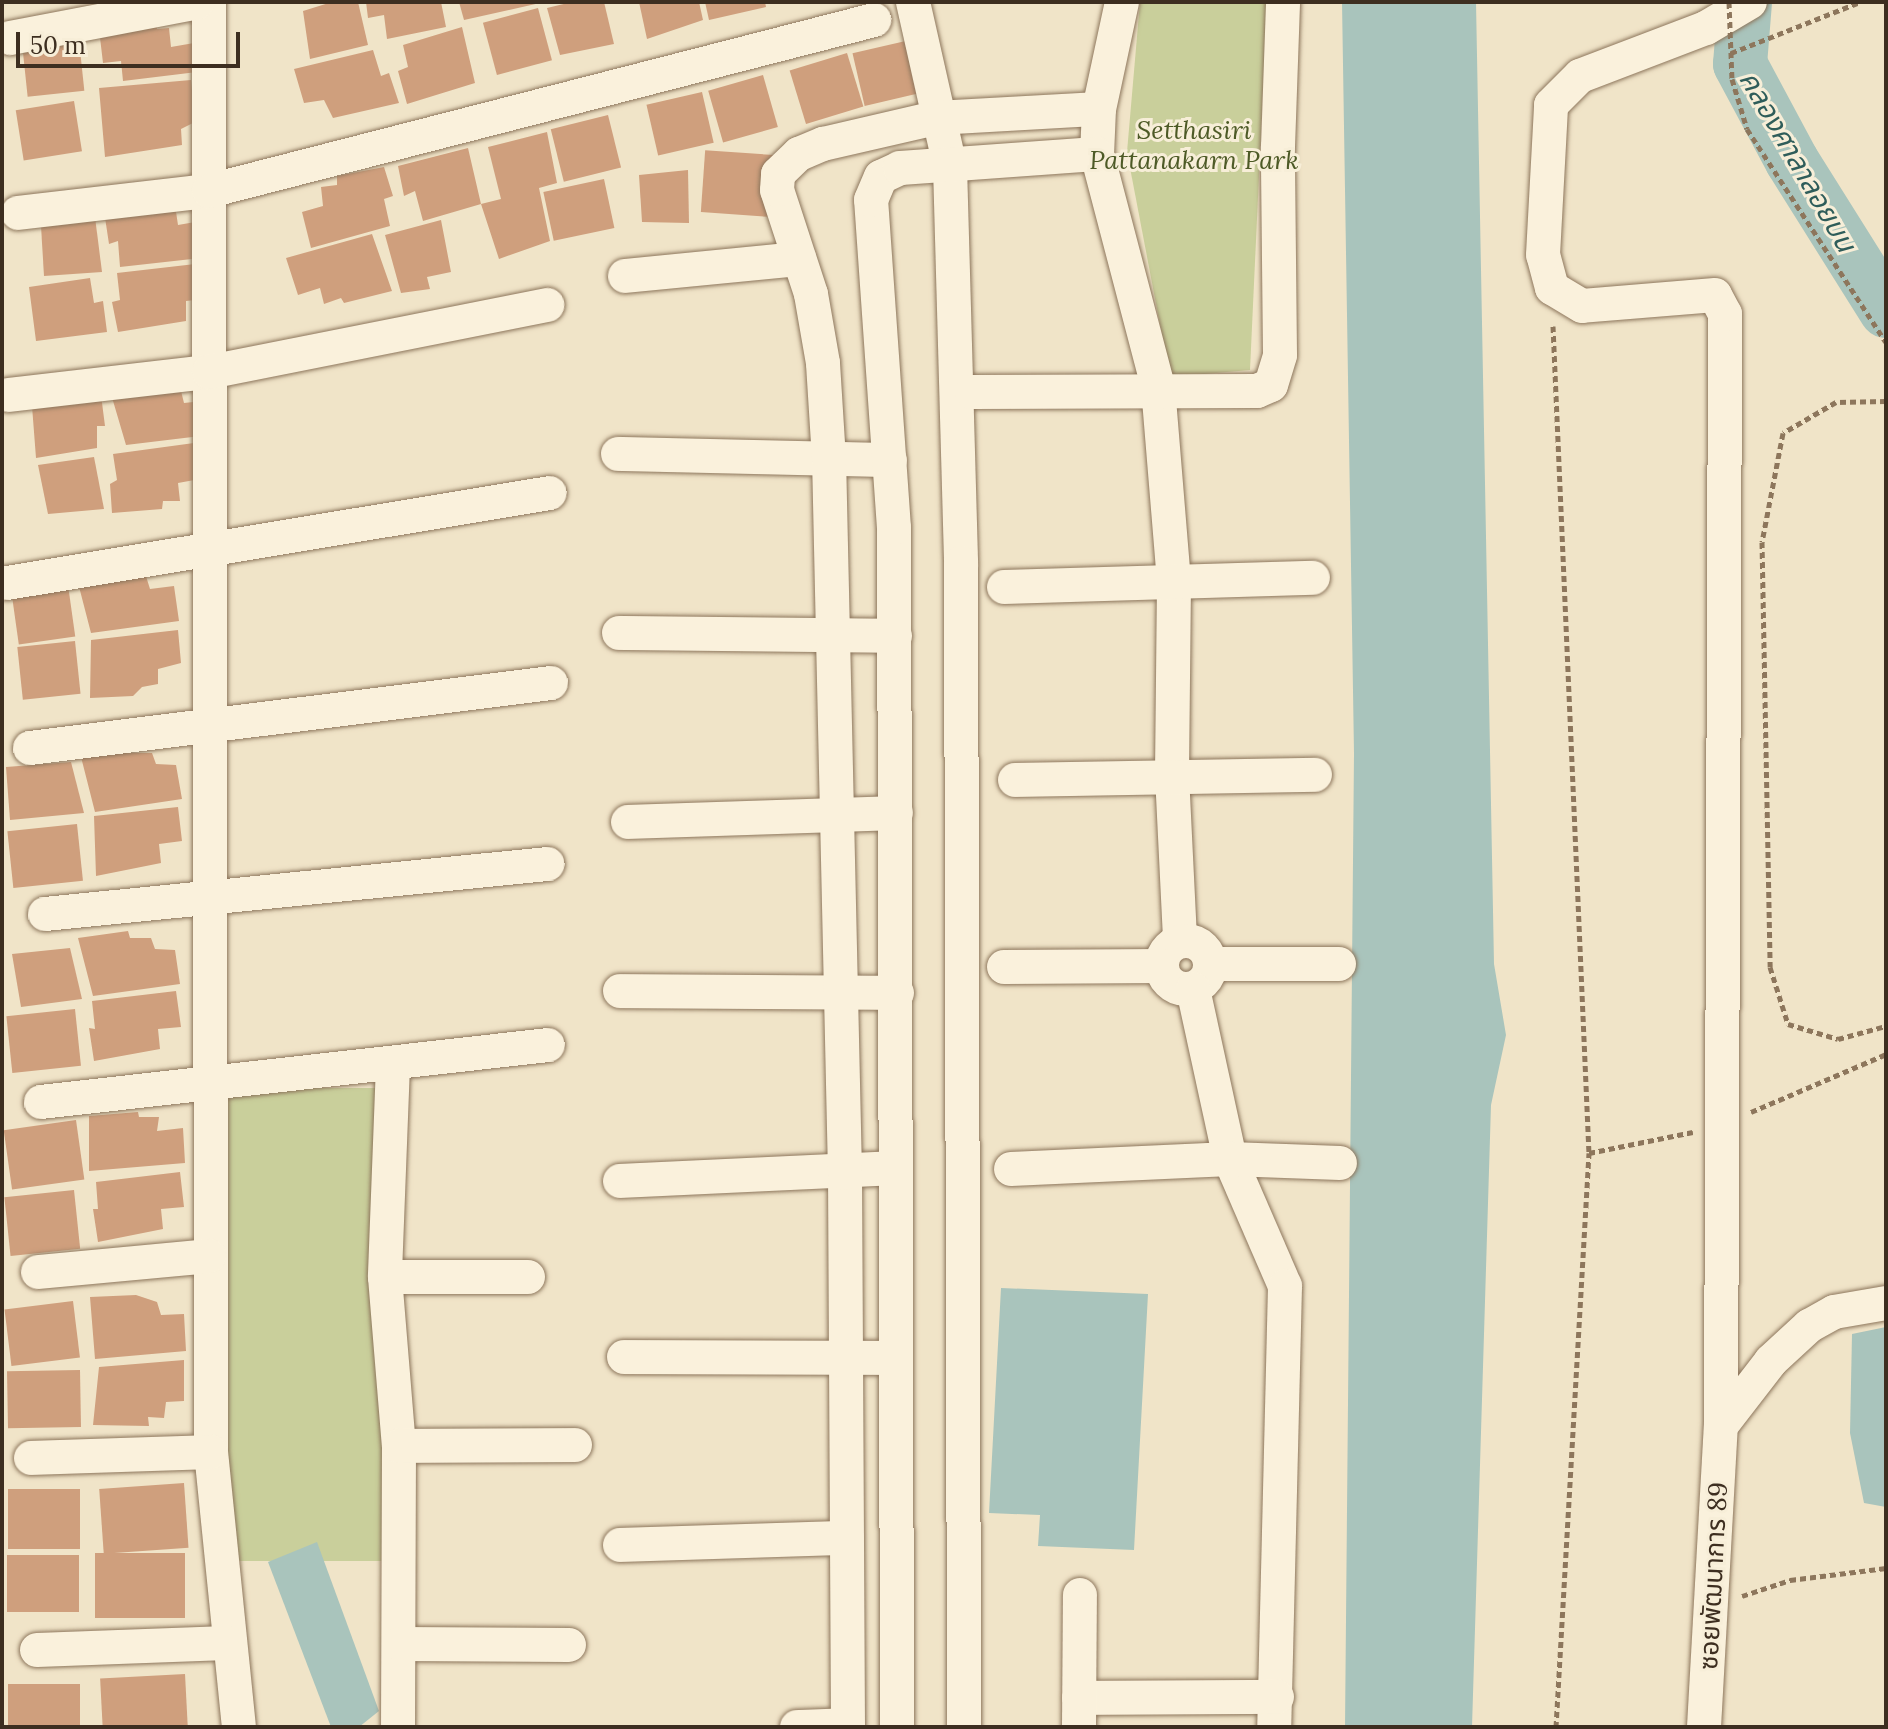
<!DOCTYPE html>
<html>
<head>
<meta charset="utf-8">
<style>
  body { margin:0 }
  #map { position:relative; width:1888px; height:1729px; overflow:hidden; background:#f0e4c8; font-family:Lora,"Noto Sans Thai",serif }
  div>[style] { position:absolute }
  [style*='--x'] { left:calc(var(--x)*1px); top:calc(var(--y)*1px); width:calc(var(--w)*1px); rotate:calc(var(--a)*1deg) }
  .green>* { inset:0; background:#c9cf9b; transform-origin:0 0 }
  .water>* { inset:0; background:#a9c4bc }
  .river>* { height:54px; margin:-27px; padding:0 27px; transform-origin:27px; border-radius:27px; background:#a9c4bc }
  .building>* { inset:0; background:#cf9f7d; transform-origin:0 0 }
  .path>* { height:5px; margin-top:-2.5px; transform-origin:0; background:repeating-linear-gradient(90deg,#8d765c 0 6px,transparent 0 10px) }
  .roads { filter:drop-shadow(0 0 2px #8d765c) drop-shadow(0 0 2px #8d765c) }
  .street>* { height:34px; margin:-17px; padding:0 17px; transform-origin:17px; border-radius:17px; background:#faf1dc }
  .street>.ring { margin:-17px; padding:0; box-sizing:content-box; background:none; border:34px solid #faf1dc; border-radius:50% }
  .path-bridge>* { height:5px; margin-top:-2.5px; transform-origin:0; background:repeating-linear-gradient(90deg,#8d765c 0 6px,transparent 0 10px) }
  span { translate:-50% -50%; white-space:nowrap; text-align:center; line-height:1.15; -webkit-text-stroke:6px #f7eed8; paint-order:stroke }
  .park-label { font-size:26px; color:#4d5a26; font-style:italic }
  .street-label { font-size:26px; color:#3d2e20 }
  .water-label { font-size:28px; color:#2f5d5a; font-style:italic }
  .frame { position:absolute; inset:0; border:4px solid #3d2e20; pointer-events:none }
  .scale { position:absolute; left:16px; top:32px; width:224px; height:36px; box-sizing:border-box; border:4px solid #3d2e20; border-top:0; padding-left:10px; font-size:24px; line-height:28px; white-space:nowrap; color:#3d2e20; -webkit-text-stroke:6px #f7eed8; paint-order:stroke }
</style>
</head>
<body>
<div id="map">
  <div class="green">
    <i style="clip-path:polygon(1140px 2px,1267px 2px,1250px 370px,1170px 377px,1127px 152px)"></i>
    <i style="left:392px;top:1088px;width:473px;height:183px;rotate:90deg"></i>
  </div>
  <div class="water">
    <i style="clip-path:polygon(1342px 2px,1476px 2px,1494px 964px,1506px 1035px,1491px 1105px,1472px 1727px,1345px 1727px,1354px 753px)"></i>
    <i style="clip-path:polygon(1001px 1288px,1148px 1294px,1134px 1550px,1038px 1546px,1040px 1515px,989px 1513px)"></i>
    <i style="clip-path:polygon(1886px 1327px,1886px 1507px,1864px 1503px,1850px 1433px,1852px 1334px)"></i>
    <i style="clip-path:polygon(317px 1542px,379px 1711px,359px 1727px,331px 1727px,268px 1562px)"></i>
  </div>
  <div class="river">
    <i style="--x:1745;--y:2;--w:62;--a:94.6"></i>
    <i style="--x:1740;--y:64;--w:110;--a:61.8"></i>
    <i style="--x:1792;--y:161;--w:177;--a:57.9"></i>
  </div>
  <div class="building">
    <i style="clip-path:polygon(332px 2px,358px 2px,368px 45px,310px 59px,303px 11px)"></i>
    <i style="clip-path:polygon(366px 2px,441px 2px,446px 27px,387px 39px,384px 15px,368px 18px)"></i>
    <i style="clip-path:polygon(459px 2px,540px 2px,540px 3px,464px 20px)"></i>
    <i style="clip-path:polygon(572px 2px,604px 2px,614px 44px,560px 55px,547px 8px)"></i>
    <i style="clip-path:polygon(639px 2px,699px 2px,703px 20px,647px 39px)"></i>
    <i style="clip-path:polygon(705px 2px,765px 2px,766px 7px,709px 20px)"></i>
    <i style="left:538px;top:8px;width:54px;height:57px;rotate:75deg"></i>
    <i style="clip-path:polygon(156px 21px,157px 29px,169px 28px,171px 47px,194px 43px,197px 72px,123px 81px,121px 61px,103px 63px,99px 29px)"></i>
    <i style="clip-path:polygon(462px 27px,475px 83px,407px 104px,398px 71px,408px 67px,403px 45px)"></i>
    <i style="left:79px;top:40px;width:51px;height:57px;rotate:84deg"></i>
    <i style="left:910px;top:40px;width:54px;height:59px;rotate:77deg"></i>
    <i style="clip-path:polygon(373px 50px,381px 76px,389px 73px,399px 103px,333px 118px,324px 100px,304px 103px,294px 69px)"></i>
    <i style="left:847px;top:53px;width:56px;height:60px;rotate:73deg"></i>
    <i style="left:763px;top:75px;width:54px;height:57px;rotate:74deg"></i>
    <i style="clip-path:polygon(191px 80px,195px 122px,181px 129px,182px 145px,105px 157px,99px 88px)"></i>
    <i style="left:702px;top:92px;width:52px;height:57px;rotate:77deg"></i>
    <i style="left:74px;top:101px;width:51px;height:59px;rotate:81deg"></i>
    <i style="left:608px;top:115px;width:54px;height:59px;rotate:76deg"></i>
    <i style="clip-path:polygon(547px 132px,557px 183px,539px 188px,550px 241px,499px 259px,481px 204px,423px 221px,415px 191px,404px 196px,398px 166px,468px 148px,481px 204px,501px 199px,488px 147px)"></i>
    <i style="left:773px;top:155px;width:62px;height:68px;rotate:94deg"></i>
    <i style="clip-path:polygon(384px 167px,393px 196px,384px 199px,390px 226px,311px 248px,302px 212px,323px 206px,321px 187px,337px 185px,337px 176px)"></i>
    <i style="clip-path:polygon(688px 170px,689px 223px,642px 222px,639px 175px)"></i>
    <i style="left:604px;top:179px;width:50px;height:62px;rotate:78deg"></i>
    <i style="clip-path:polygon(175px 205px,178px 225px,201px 221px,201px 258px,120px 267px,118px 241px,109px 244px,104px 211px)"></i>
    <i style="clip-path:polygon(95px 217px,102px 272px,44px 276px,41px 226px)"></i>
    <i style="clip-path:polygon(441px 220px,451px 272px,427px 277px,430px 289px,401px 293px,385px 235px)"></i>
    <i style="clip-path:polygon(372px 234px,392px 291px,344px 303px,341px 298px,324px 304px,320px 288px,298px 295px,286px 258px)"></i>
    <i style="clip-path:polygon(204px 263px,204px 299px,186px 301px,186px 321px,118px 332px,112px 302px,120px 300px,117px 273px)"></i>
    <i style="clip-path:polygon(90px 278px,94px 303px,103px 301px,107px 332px,36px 341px,29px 287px)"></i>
    <i style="clip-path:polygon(180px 387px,184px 403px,203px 401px,209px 435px,126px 445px,111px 394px)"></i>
    <i style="clip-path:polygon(101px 395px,105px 426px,97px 426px,97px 448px,36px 458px,32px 406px)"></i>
    <i style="clip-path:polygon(194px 443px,200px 479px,178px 483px,180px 501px,163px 501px,162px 509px,112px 513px,110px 484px,117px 480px,113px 454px)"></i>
    <i style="clip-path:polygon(94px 457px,104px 509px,48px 514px,38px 465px)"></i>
    <i style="clip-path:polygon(145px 573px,150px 589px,174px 586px,179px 621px,91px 633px,76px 575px)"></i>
    <i style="left:68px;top:585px;width:52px;height:57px;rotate:82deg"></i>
    <i style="clip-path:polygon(178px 630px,181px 663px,158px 669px,158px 684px,142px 687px,133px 696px,90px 698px,91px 640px)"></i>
    <i style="left:75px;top:641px;width:53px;height:58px;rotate:84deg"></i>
    <i style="clip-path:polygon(130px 746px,131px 753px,152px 753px,156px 764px,176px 765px,182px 799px,95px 812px,80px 753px)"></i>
    <i style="clip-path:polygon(71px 762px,84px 813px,10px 820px,6px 767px)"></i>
    <i style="clip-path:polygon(178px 807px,182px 841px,159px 844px,161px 863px,96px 876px,94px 816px)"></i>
    <i style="left:77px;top:824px;width:57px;height:70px;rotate:84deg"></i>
    <i style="clip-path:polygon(128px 931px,130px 938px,151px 938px,155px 949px,175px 950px,180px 984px,93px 996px,78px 938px)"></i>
    <i style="clip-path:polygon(70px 948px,82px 999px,21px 1007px,12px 954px)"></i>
    <i style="clip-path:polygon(176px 991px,181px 1027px,158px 1029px,160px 1049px,94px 1061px,89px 1028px,95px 1029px,92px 1001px)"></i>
    <i style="left:75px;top:1009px;width:57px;height:69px;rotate:84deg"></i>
    <i style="clip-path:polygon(138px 1112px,139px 1117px,159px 1117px,157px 1131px,183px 1128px,185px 1163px,89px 1171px,89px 1116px)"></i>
    <i style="left:76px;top:1120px;width:60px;height:73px;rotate:82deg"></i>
    <i style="clip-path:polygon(180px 1172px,184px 1207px,161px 1209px,163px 1229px,98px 1242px,93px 1209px,98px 1209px,96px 1182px)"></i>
    <i style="left:74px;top:1190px;width:59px;height:70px;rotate:84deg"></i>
    <i style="clip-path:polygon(136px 1295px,157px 1302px,161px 1315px,184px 1314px,186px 1351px,95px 1359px,90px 1297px)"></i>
    <i style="left:73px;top:1301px;width:57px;height:69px;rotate:83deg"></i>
    <i style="clip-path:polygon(184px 1360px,184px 1401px,166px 1402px,164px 1418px,148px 1417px,149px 1426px,93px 1425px,99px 1367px)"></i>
    <i style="left:80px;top:1370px;width:57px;height:73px;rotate:89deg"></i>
    <i style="left:184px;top:1483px;width:65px;height:85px;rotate:86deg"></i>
    <i style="left:80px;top:1489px;width:60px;height:72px;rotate:90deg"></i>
    <i style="left:185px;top:1553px;width:65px;height:90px;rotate:90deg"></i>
    <i style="left:7px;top:1555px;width:72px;height:57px"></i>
    <i style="left:185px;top:1674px;width:53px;height:85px;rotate:87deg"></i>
    <i style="left:8px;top:1684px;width:72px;height:43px"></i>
  </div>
  <div class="path">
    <i style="--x:1731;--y:53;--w:139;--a:-21.6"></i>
    <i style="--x:1553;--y:326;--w:828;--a:87.51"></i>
    <i style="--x:1589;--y:1153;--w:106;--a:-11.4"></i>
    <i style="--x:1886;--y:401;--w:50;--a:178.9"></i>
    <i style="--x:1836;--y:402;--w:61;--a:149.7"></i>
    <i style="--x:1783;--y:433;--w:111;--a:100.9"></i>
    <i style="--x:1762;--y:542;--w:425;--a:88.9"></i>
    <i style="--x:1770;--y:967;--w:60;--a:72.5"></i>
    <i style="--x:1788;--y:1024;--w:52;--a:16.7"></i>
    <i style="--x:1838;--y:1039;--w:50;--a:-15.2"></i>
    <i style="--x:1751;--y:1112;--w:147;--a:-23.2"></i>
    <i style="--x:1742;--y:1596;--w:51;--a:-18.4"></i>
    <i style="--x:1790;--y:1580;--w:97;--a:-7.1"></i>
    <i style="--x:1556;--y:1727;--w:575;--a:-86.71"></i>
  </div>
  <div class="roads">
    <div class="street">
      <i style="--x:209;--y:2;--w:1450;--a:89.92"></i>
      <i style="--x:211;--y:1452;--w:276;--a:84.2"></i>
      <i style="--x:913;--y:2;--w:168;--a:77.3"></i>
      <i style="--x:950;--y:166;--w:397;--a:88.4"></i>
      <i style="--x:961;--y:563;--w:1164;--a:89.85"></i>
      <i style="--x:1122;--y:2;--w:109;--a:102.1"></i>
      <i style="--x:1099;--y:109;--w:45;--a:92.5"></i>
      <i style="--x:1097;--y:154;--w:241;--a:75.3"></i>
      <i style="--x:1158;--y:387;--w:197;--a:85.3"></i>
      <i style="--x:1174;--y:583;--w:192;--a:90.6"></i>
      <i style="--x:1172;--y:775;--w:166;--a:87.2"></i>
      <i style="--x:10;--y:38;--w:191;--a:-10.8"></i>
      <i style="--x:18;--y:213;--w:192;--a:-6.6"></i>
      <i style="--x:209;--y:191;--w:687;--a:-14.42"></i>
      <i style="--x:625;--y:276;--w:175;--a:-5.6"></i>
      <i style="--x:972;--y:392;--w:285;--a:-0.2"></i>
      <i style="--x:1257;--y:391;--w:15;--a:-23"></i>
      <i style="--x:1271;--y:385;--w:31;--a:-73"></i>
      <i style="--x:1280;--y:355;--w:208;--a:-90.6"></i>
      <i style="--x:1278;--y:147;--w:145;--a:-88"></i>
      <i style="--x:9;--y:395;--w:201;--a:-6.6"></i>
      <i style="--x:209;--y:372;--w:345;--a:-11.2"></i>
      <i style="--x:618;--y:454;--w:272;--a:1.3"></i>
      <i style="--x:7;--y:583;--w:550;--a:-9.41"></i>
      <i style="--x:1004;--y:587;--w:309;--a:-1.7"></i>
      <i style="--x:619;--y:633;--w:276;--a:0.6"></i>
      <i style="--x:30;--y:748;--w:525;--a:-7.11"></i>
      <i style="--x:1015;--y:780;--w:300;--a:-1"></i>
      <i style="--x:628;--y:822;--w:268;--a:-1.9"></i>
      <i style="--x:45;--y:914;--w:505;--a:-5.68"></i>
      <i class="ring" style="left:1162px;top:941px;width:14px;height:14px"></i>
      <i style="--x:1211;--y:964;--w:128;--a:0"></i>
      <i style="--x:1004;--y:967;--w:158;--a:-0.4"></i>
      <i style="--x:1193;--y:989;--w:174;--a:77.7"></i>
      <i style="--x:1230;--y:1159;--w:138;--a:66.6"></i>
      <i style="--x:1285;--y:1286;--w:441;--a:91.4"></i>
      <i style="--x:620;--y:991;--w:277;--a:0.4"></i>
      <i style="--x:393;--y:1065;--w:212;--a:92.2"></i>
      <i style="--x:385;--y:1277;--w:170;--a:85.3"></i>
      <i style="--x:399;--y:1446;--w:281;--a:90.2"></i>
      <i style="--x:41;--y:1102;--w:510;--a:-6.41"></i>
      <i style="--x:1011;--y:1169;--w:219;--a:-2.6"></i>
      <i style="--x:1230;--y:1159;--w:110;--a:2.1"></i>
      <i style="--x:620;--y:1181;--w:276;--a:-2.7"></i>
      <i style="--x:38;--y:1272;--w:172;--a:-5.3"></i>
      <i style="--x:385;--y:1277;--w:143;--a:0"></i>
      <i style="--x:624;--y:1357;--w:272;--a:0.2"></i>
      <i style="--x:1721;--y:1426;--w:82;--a:-52.4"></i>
      <i style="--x:1771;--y:1361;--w:52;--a:-42.6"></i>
      <i style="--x:1809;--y:1326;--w:29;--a:-29"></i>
      <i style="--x:1834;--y:1312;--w:53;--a:-9.8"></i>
      <i style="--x:399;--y:1446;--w:176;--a:-0.3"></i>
      <i style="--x:31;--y:1458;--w:180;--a:-1.9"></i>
      <i style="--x:620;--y:1545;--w:227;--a:-1.8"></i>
      <i style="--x:400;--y:1644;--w:169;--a:0.3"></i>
      <i style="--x:37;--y:1650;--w:190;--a:-2.1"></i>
      <i style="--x:1079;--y:1698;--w:198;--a:-0.3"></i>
      <i style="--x:797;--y:1727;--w:51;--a:-2.2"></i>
      <i style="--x:848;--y:1727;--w:554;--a:-90.31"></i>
      <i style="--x:845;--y:1173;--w:714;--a:-91.28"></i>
      <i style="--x:829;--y:459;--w:96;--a:-93.6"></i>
      <i style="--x:823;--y:363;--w:70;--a:-99.9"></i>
      <i style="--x:811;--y:294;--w:109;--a:-108.1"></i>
      <i style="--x:777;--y:190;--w:16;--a:-86"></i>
      <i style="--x:778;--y:174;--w:29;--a:-44"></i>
      <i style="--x:799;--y:154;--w:26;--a:-23"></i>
      <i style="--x:823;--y:144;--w:116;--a:-13"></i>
      <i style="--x:936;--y:118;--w:163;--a:-3.2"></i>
      <i style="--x:897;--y:1727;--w:1199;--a:-90.14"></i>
      <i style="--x:894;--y:528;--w:329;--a:-94"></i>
      <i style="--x:871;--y:200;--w:25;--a:-67"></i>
      <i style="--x:881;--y:177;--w:21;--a:-25"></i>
      <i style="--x:900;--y:168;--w:197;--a:-4.1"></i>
      <i style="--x:1079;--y:1727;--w:132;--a:-89.6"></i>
      <i style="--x:1704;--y:1727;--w:301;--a:-86.8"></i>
      <i style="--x:1721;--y:1426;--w:1112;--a:-89.79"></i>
      <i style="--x:1725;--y:314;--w:21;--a:-118"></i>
      <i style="--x:1715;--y:295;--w:133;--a:175.3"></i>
      <i style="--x:1582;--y:306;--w:35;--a:-149"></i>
      <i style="--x:1552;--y:288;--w:34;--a:-105"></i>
      <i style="--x:1543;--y:255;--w:150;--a:-86.9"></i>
      <i style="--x:1551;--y:105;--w:41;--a:-45"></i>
      <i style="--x:1580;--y:76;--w:135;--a:-20.9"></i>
      <i style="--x:1706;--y:28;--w:51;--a:-30.6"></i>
    </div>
  </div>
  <div class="path-bridge">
    <i style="--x:1729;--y:2;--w:77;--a:87.8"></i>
    <i style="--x:1732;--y:79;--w:52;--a:73.3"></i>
    <i style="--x:1747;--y:129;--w:254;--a:56.9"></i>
  </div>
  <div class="park-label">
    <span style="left:1194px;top:145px">Setthasiri<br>Pattanakarn Park</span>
  </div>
  <div class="street-label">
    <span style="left:1713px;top:1576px;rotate:-87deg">ซอยพัฒนาการ 89</span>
  </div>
  <div class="water-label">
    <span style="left:1798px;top:161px;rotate:60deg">คลองศาลาลอยบน</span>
  </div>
  <div class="frame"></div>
  <div class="scale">50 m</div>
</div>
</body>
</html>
